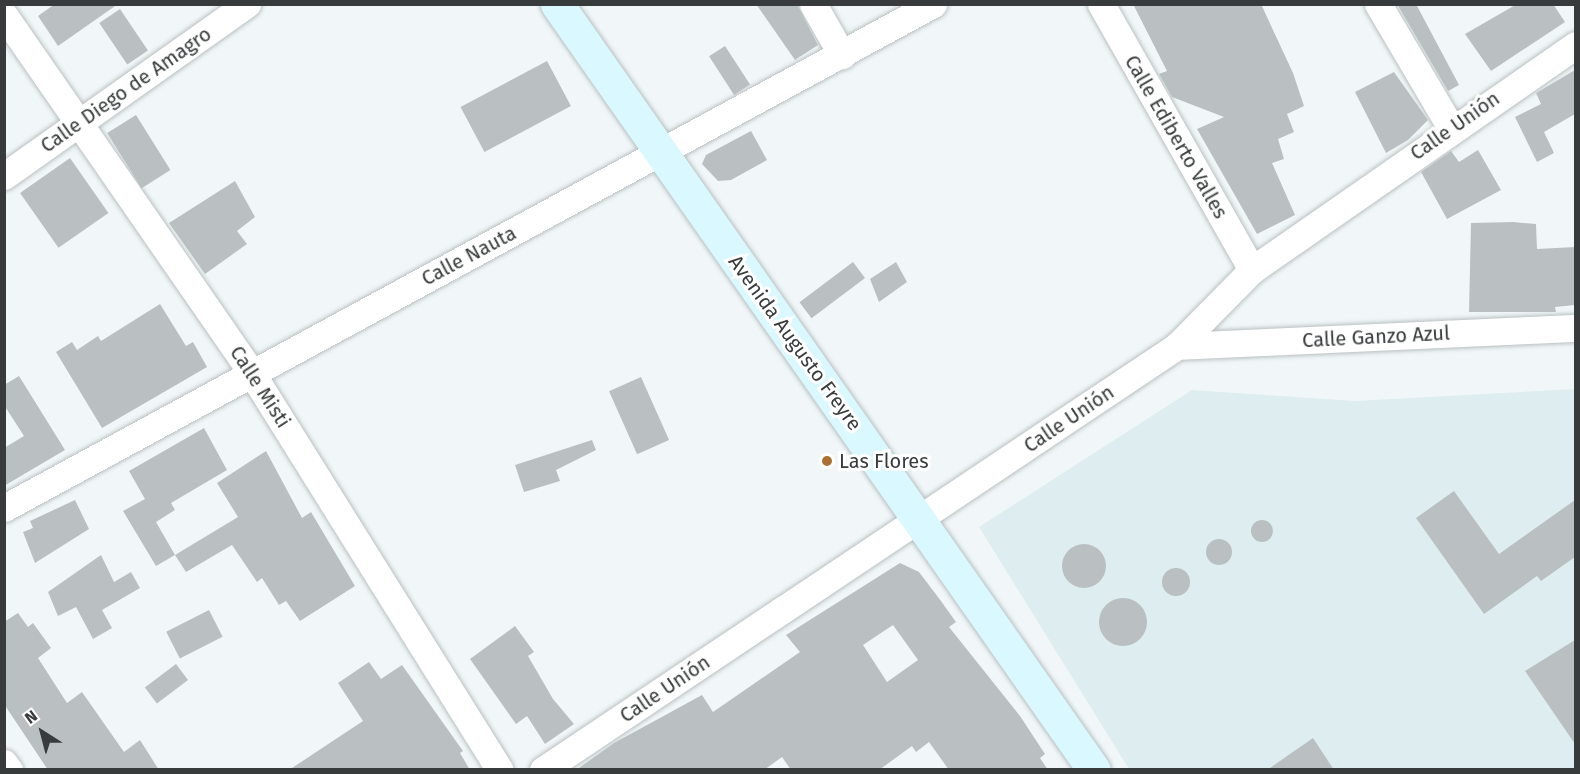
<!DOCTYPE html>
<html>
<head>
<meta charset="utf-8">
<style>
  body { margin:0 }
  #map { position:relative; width:1580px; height:774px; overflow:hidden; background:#f1f7f9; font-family:"Fira Sans",sans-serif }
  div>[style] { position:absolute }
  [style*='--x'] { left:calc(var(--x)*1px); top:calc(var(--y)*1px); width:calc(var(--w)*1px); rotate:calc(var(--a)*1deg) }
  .built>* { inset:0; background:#ddedf0 }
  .building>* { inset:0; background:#bac0c2; transform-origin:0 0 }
  .round { border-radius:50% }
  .roads { filter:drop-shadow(0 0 2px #bac0c1) drop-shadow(0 0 2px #bac0c1) }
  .street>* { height:27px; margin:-13.5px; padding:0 13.5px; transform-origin:13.5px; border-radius:13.5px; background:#fff }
  .secondary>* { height:33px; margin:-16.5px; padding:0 16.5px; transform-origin:16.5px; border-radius:16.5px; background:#d9f8ff }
  .dots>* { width:16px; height:16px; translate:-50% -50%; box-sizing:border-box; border:3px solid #fff; border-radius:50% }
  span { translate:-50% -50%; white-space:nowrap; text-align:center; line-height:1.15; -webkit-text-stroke:6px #fff; paint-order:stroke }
  .street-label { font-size:20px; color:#383b3c }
  .poi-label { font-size:20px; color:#383b3c }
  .left { translate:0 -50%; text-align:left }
  .frame { position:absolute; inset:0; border:6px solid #383b3c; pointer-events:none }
  .north { position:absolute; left:12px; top:702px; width:60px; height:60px; -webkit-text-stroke:4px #fff; paint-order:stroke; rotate:324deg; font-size:16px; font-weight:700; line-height:24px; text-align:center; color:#383b3c }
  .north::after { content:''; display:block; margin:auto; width:21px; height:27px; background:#383b3c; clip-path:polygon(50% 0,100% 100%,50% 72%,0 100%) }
</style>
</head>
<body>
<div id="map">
  <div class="built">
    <i style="clip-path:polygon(1575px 389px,1575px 769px,1129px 769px,979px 527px,1192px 390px,1355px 401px)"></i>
  </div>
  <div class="building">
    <i style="clip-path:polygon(55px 4px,118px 4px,58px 46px,38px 16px)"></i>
    <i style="clip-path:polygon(756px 4px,797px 4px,818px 45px,795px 60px)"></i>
    <i style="clip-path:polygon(1133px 4px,1261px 4px,1293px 73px,1304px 106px,1287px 114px,1294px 132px,1278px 139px,1284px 159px,1272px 163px,1295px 215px,1257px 234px,1197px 129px,1224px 117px,1172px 97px,1159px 74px,1167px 71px)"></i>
    <i style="clip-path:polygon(1397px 4px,1416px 4px,1459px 85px,1448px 91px)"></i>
    <i style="clip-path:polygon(1517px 4px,1553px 4px,1565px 22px,1491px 71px,1465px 34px)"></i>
    <i style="left:120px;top:9px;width:50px;height:25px;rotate:56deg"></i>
    <i style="left:725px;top:46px;width:46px;height:19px;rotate:57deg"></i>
    <i style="left:547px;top:61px;width:51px;height:98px;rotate:62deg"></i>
    <i style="clip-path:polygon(1575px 70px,1575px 114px,1544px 132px,1554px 153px,1537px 162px,1515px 117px,1541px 104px,1536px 93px)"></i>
    <i style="clip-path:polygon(1394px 72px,1428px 120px,1408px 140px,1386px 153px,1355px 92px)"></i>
    <i style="left:136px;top:115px;width:65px;height:34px;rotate:58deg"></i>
    <i style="clip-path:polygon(751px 131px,767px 160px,731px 180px,718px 181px,702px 164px,706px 155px)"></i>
    <i style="clip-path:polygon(1478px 150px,1501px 190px,1447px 219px,1421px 172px,1451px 151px,1459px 162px)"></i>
    <i style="left:70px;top:158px;width:67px;height:61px;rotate:55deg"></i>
    <i style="clip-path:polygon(235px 181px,255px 217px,237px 231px,247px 244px,205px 274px,169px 223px)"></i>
    <i style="clip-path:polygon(1513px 222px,1536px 224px,1537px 249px,1575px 247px,1575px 305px,1555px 307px,1556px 312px,1469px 312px,1471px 223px)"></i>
    <i style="left:853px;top:262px;width:20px;height:67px;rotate:53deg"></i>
    <i style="clip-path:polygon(896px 262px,907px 282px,879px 302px,870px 279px)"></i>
    <i style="clip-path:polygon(160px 304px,186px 346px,193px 342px,207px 367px,102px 428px,56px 352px,72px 342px,77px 350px,98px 336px,101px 341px)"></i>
    <i style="clip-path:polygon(19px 376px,65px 450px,4px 486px,4px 448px,24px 436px,4px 405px,4px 385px)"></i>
    <i style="left:641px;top:377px;width:69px;height:35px;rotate:66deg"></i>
    <i style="clip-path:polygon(204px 428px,227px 470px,171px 503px,175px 510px,156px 522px,175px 555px,156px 566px,123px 511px,145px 499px,129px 471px)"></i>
    <i style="clip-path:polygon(592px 440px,596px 450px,556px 470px,560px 481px,524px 492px,515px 465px)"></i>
    <i style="clip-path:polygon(266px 451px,302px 518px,311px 512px,355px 586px,300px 621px,286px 601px,279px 605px,262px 578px,257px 582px,232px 545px,186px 572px,175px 555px,238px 517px,217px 483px)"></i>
    <i style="clip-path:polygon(1454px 491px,1499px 554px,1575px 500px,1575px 557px,1541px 581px,1537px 576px,1484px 614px,1416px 518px)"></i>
    <i style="clip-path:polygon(75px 500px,89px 529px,35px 563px,23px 532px,33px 528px,30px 521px)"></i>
    <i class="round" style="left:1251px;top:520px;width:22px;height:22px"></i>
    <i class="round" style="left:1206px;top:539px;width:26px;height:26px"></i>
    <i class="round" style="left:1062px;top:544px;width:44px;height:44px"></i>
    <i style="clip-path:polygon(101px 555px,114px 582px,131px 572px,140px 588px,102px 610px,112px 628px,93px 639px,76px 607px,58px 616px,48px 592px)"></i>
    <i style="clip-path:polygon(evenodd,900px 563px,919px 572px,938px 597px,956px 622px,949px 627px,1020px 716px,1045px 754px,1040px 758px,1048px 770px,949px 770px,929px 742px,916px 752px,912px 746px,879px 770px,791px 770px,782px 757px,764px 770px,576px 770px,614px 743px,702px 695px,713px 712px,800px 652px,786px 635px,900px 563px,893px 625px,918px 660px,887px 682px,863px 645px,893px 625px)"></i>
    <i class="round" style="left:1162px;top:568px;width:28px;height:28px"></i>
    <i class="round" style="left:1099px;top:598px;width:48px;height:48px"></i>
    <i style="left:209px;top:610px;width:30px;height:48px;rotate:63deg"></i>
    <i style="clip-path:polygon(18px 613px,28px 627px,33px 623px,51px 648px,38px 658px,67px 703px,82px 692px,124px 752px,140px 740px,159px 770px,48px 770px,4px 704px,4px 622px)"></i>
    <i style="clip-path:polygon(515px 626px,534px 652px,528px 656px,553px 699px,574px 724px,545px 744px,527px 716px,516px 724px,470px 659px)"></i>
    <i style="clip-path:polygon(1575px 640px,1575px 744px,1525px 671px)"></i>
    <i style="clip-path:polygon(369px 662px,381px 679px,402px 665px,463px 751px,460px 753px,470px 770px,289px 770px,363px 721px,338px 683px)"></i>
    <i style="left:176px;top:664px;width:20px;height:39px;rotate:53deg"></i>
    <i style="clip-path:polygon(1313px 738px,1334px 770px,1267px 770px)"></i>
  </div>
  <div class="roads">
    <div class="street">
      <i style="--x:813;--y:4;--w:59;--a:60.4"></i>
      <i style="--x:1101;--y:4;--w:306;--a:60.4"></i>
      <i style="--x:1378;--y:4;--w:144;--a:59.5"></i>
      <i style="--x:4;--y:15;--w:434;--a:55.3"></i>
      <i style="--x:251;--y:372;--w:469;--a:58"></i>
      <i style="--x:4;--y:176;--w:298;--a:-35.3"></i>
      <i style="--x:1177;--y:346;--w:399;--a:-2.6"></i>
      <i style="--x:4;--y:508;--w:1057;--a:-28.48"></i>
      <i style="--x:4;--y:763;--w:9;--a:54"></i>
      <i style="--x:543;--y:770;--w:763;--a:-33.77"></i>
      <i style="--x:1177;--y:346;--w:107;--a:-45.4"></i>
      <i style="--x:1252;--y:270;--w:394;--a:-34.8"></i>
    </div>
    <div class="secondary">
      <i style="--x:557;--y:4;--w:935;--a:54.97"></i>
    </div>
  </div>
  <div class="dots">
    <i style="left:827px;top:461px;background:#ac7033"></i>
  </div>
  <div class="street-label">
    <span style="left:126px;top:90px;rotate:-35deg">Calle Diego de Amagro</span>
    <span style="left:1455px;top:126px;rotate:-35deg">Calle Unión</span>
    <span style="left:1176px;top:137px;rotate:60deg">Calle Ediberto Valles</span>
    <span style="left:469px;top:256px;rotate:-28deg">Calle Nauta</span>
    <span style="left:1376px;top:337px;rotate:-3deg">Calle Ganzo Azul</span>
    <span style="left:795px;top:343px;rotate:54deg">Avenida Augusto Freyre</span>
    <span style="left:260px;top:387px;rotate:57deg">Calle Misti</span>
    <span style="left:1069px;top:419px;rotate:-34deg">Calle Unión</span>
    <span style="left:665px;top:689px;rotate:-34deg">Calle Unión</span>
  </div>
  <div class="poi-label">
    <span class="left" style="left:839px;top:461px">Las Flores</span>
  </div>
  <div class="frame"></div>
  <div class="north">N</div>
</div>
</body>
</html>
